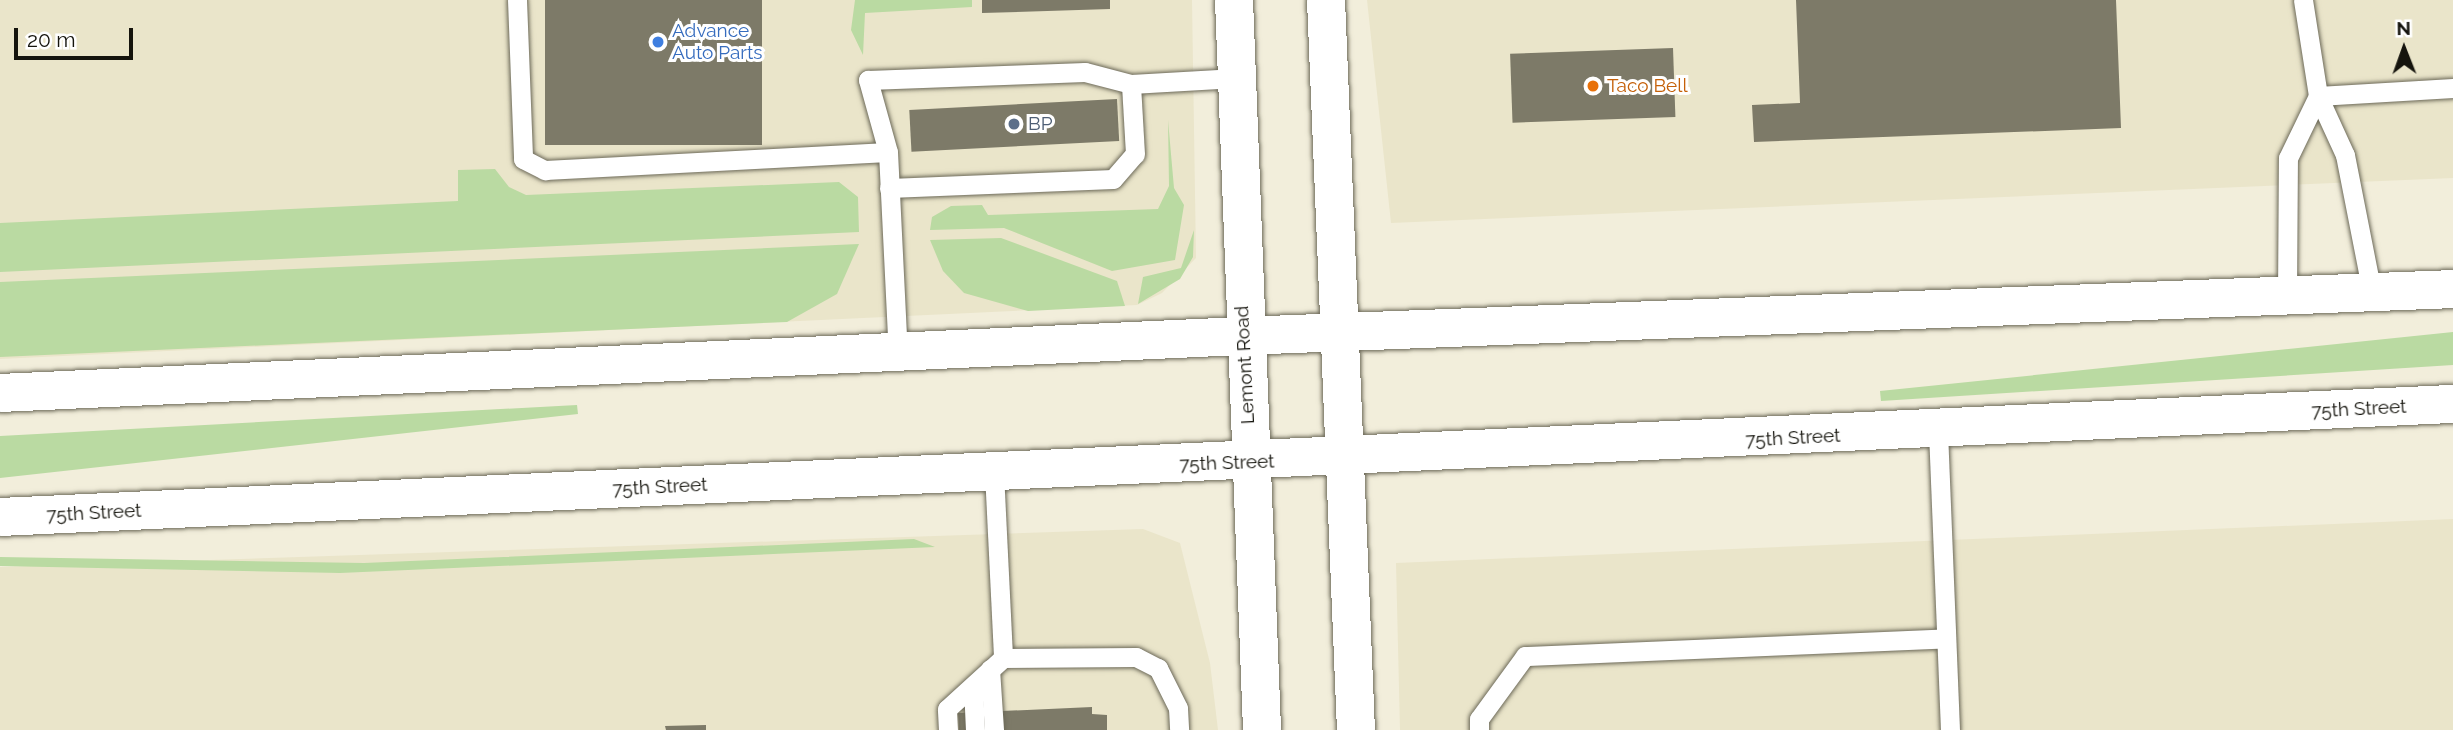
<!DOCTYPE html>
<html>
<head>
<meta charset="utf-8">
<style>
  body { margin:0 }
  #map { position:relative; width:2453px; height:730px; overflow:hidden; background:#f2eedb; font-family:Raleway,sans-serif }
  div>[style] { position:absolute }
  [style*='--x'] { left:calc(var(--x)*1px); top:calc(var(--y)*1px); width:calc(var(--w)*1px); rotate:calc(var(--a)*1deg) }
  .built>* { inset:0; background:#eae5ca }
  .green>* { inset:0; background:#badaa2 }
  .building>* { inset:0; background:#7d7a68; transform-origin:0 0 }
  .roads { filter:drop-shadow(0 0 2px #6c6958) drop-shadow(0 0 2px #6c6958) }
  .lane>* { height:19px; margin:-9.5px; padding:0 9.5px; transform-origin:9.5px; border-radius:9.5px; background:#fff }
  .secondary>* { height:38px; margin:-19px; padding:0 19px; transform-origin:19px; border-radius:19px; background:#fff }
  .dots>* { width:19px; height:19px; translate:-50% -50%; box-sizing:border-box; border:4px solid #fff; border-radius:50% }
  span { translate:-50% -50%; white-space:nowrap; text-align:center; line-height:1.15; -webkit-text-stroke:6px #fff; paint-order:stroke }
  .shop-label { font-size:19px; color:#366cbe }
  .left { translate:0 -50%; text-align:left }
  .food-label { font-size:19px; color:#c56008 }
  .service-label { font-size:19px; color:#4e5e75 }
  .street-label { font-size:19px; color:#15140d }
  .north { position:absolute; left:2369px; top:14px; width:70px; height:70px; -webkit-text-stroke:5px #fff; paint-order:stroke; rotate:359deg; font-size:19px; font-weight:700; line-height:28px; text-align:center; color:#15140d }
  .north::after { content:''; display:block; margin:auto; width:24px; height:32px; background:#15140d; clip-path:polygon(50% 0,100% 100%,50% 72%,0 100%) }
  .scale { position:absolute; left:14px; top:28px; width:119px; height:32px; box-sizing:border-box; border:4px solid #15140d; border-top:0; padding-left:9px; font-size:21px; line-height:24px; white-space:nowrap; color:#15140d; -webkit-text-stroke:5px #fff; paint-order:stroke }
</style>
</head>
<body>
<div id="map">
  <div class="built">
    <i style="clip-path:polygon(0 0,1192px 0,1196px 258px,1162px 293px,1137px 305px,0 359px)"></i>
    <i style="clip-path:polygon(1367px 0,2453px 0,2453px 178px,1391px 223px)"></i>
    <i style="clip-path:polygon(2453px 519px,2453px 730px,1400px 730px,1396px 563px)"></i>
    <i style="clip-path:polygon(1143px 529px,1180px 543px,1210px 663px,1218px 730px,0 730px,0 567px)"></i>
  </div>
  <div class="green">
    <i style="clip-path:polygon(855px 0,972px 0,972px 7px,865px 13px,863px 55px,851px 30px)"></i>
    <i style="clip-path:polygon(1168px 120px,1174px 188px,1184px 205px,1175px 260px,1112px 271px,1004px 228px,930px 230px,932px 217px,951px 206px,982px 205px,988px 215px,1158px 209px,1169px 186px)"></i>
    <i style="clip-path:polygon(495px 169px,509px 187px,526px 195px,839px 182px,858px 197px,859px 232px,0 272px,0 223px,458px 201px,458px 170px)"></i>
    <i style="clip-path:polygon(1194px 230px,1193px 257px,1180px 279px,1138px 304px,1143px 277px,1181px 268px)"></i>
    <i style="clip-path:polygon(1001px 238px,1117px 281px,1125px 306px,1028px 311px,964px 293px,943px 271px,930px 240px)"></i>
    <i style="clip-path:polygon(859px 244px,837px 294px,787px 322px,0 357px,0 282px)"></i>
    <i style="clip-path:polygon(2453px 332px,2453px 365px,1881px 401px,1880px 391px)"></i>
    <i style="clip-path:polygon(577px 405px,578px 414px,0 478px,0 436px)"></i>
    <i style="clip-path:polygon(914px 539px,935px 547px,340px 573px,0 566px,0 557px,364px 563px)"></i>
  </div>
  <div class="building">
    <i style="left:545px;top:0;width:217px;height:145px"></i>
    <i style="clip-path:polygon(982px 0,1110px 0,1110px 9px,982px 13px)"></i>
    <i style="clip-path:polygon(1796px 0,2116px 0,2121px 128px,1754px 142px,1752px 105px,1800px 103px)"></i>
    <i style="left:1673px;top:48px;width:69px;height:163px;rotate:88deg"></i>
    <i style="left:1117px;top:99px;width:42px;height:208px;rotate:87deg"></i>
    <i style="clip-path:polygon(1092px 707px,1092px 714px,1107px 715px,1107px 730px,959px 730px,958px 713px)"></i>
    <i style="clip-path:polygon(706px 725px,706px 730px,666px 730px,665px 726px)"></i>
  </div>
  <div class="roads">
    <div class="lane">
      <i style="--x:517;--y:0;--w:159;--a:87.8"></i>
      <i style="--x:523;--y:159;--w:25;--a:27"></i>
      <i style="--x:545;--y:170;--w:343;--a:-3"></i>
      <i style="--x:888;--y:152;--w:75;--a:-105.5"></i>
      <i style="--x:868;--y:80;--w:217;--a:-2.1"></i>
      <i style="--x:1085;--y:72;--w:48;--a:14.6"></i>
      <i style="--x:1131;--y:84;--w:105;--a:-3.3"></i>
      <i style="--x:2303;--y:0;--w:97;--a:81.1"></i>
      <i style="--x:2318;--y:96;--w:65;--a:65.4"></i>
      <i style="--x:2345;--y:155;--w:141;--a:78.9"></i>
      <i style="--x:2318;--y:96;--w:135;--a:-3.4"></i>
      <i style="--x:888;--y:152;--w:203;--a:87.2"></i>
      <i style="--x:889;--y:188;--w:224;--a:-2.3"></i>
      <i style="--x:1113;--y:179;--w:33;--a:-49"></i>
      <i style="--x:1135;--y:154;--w:70;--a:-93.3"></i>
      <i style="--x:2287;--y:295;--w:137;--a:-89.6"></i>
      <i style="--x:2288;--y:158;--w:69;--a:-64.2"></i>
      <i style="--x:1938;--y:431;--w:299;--a:87.7"></i>
      <i style="--x:994;--y:472;--w:186;--a:87.2"></i>
      <i style="--x:1003;--y:658;--w:133;--a:-0.4"></i>
      <i style="--x:1136;--y:657;--w:25;--a:27"></i>
      <i style="--x:1158;--y:668;--w:45;--a:63.4"></i>
      <i style="--x:1178;--y:708;--w:22;--a:87"></i>
      <i style="--x:990;--y:669;--w:61;--a:86.2"></i>
      <i style="--x:973;--y:686;--w:44;--a:87.4"></i>
      <i style="--x:948;--y:730;--w:21;--a:-93"></i>
      <i style="--x:947;--y:709;--w:76;--a:-42.3"></i>
      <i style="--x:1479;--y:730;--w:11;--a:-90"></i>
      <i style="--x:1479;--y:719;--w:78;--a:-53.9"></i>
      <i style="--x:1525;--y:656;--w:421;--a:-2.4"></i>
    </div>
    <div class="secondary">
      <i style="--x:1234;--y:0;--w:731;--a:87.8"></i>
      <i style="--x:1326;--y:0;--w:731;--a:87.65"></i>
      <i style="--x:0;--y:393;--w:1243;--a:-2.63"></i>
      <i style="--x:1242;--y:336;--w:1212;--a:-2.22"></i>
      <i style="--x:0;--y:517;--w:2456;--a:-2.64"></i>
    </div>
  </div>
  <div class="dots">
    <i style="left:658px;top:42px;background:#3f7fe0"></i>
    <i style="left:1593px;top:86px;background:#e8710a"></i>
    <i style="left:1014px;top:124px;background:#5c6f8a"></i>
  </div>
  <div class="shop-label">
    <span class="left" style="left:672px;top:42px">Advance<br>Auto Parts</span>
  </div>
  <div class="food-label">
    <span class="left" style="left:1607px;top:86px">Taco Bell</span>
  </div>
  <div class="service-label">
    <span class="left" style="left:1028px;top:124px">BP</span>
  </div>
  <div class="street-label">
    <span style="left:1245px;top:365px;rotate:-93deg">Lemont Road</span>
    <span style="left:2359px;top:409px;rotate:-3deg">75th Street</span>
    <span style="left:1793px;top:438px;rotate:-3deg">75th Street</span>
    <span style="left:1227px;top:463px;rotate:-2deg">75th Street</span>
    <span style="left:660px;top:487px;rotate:-3deg">75th Street</span>
    <span style="left:94px;top:513px;rotate:-3deg">75th Street</span>
  </div>
  <div class="north">N</div>
  <div class="scale">20 m</div>
</div>
</body>
</html>
